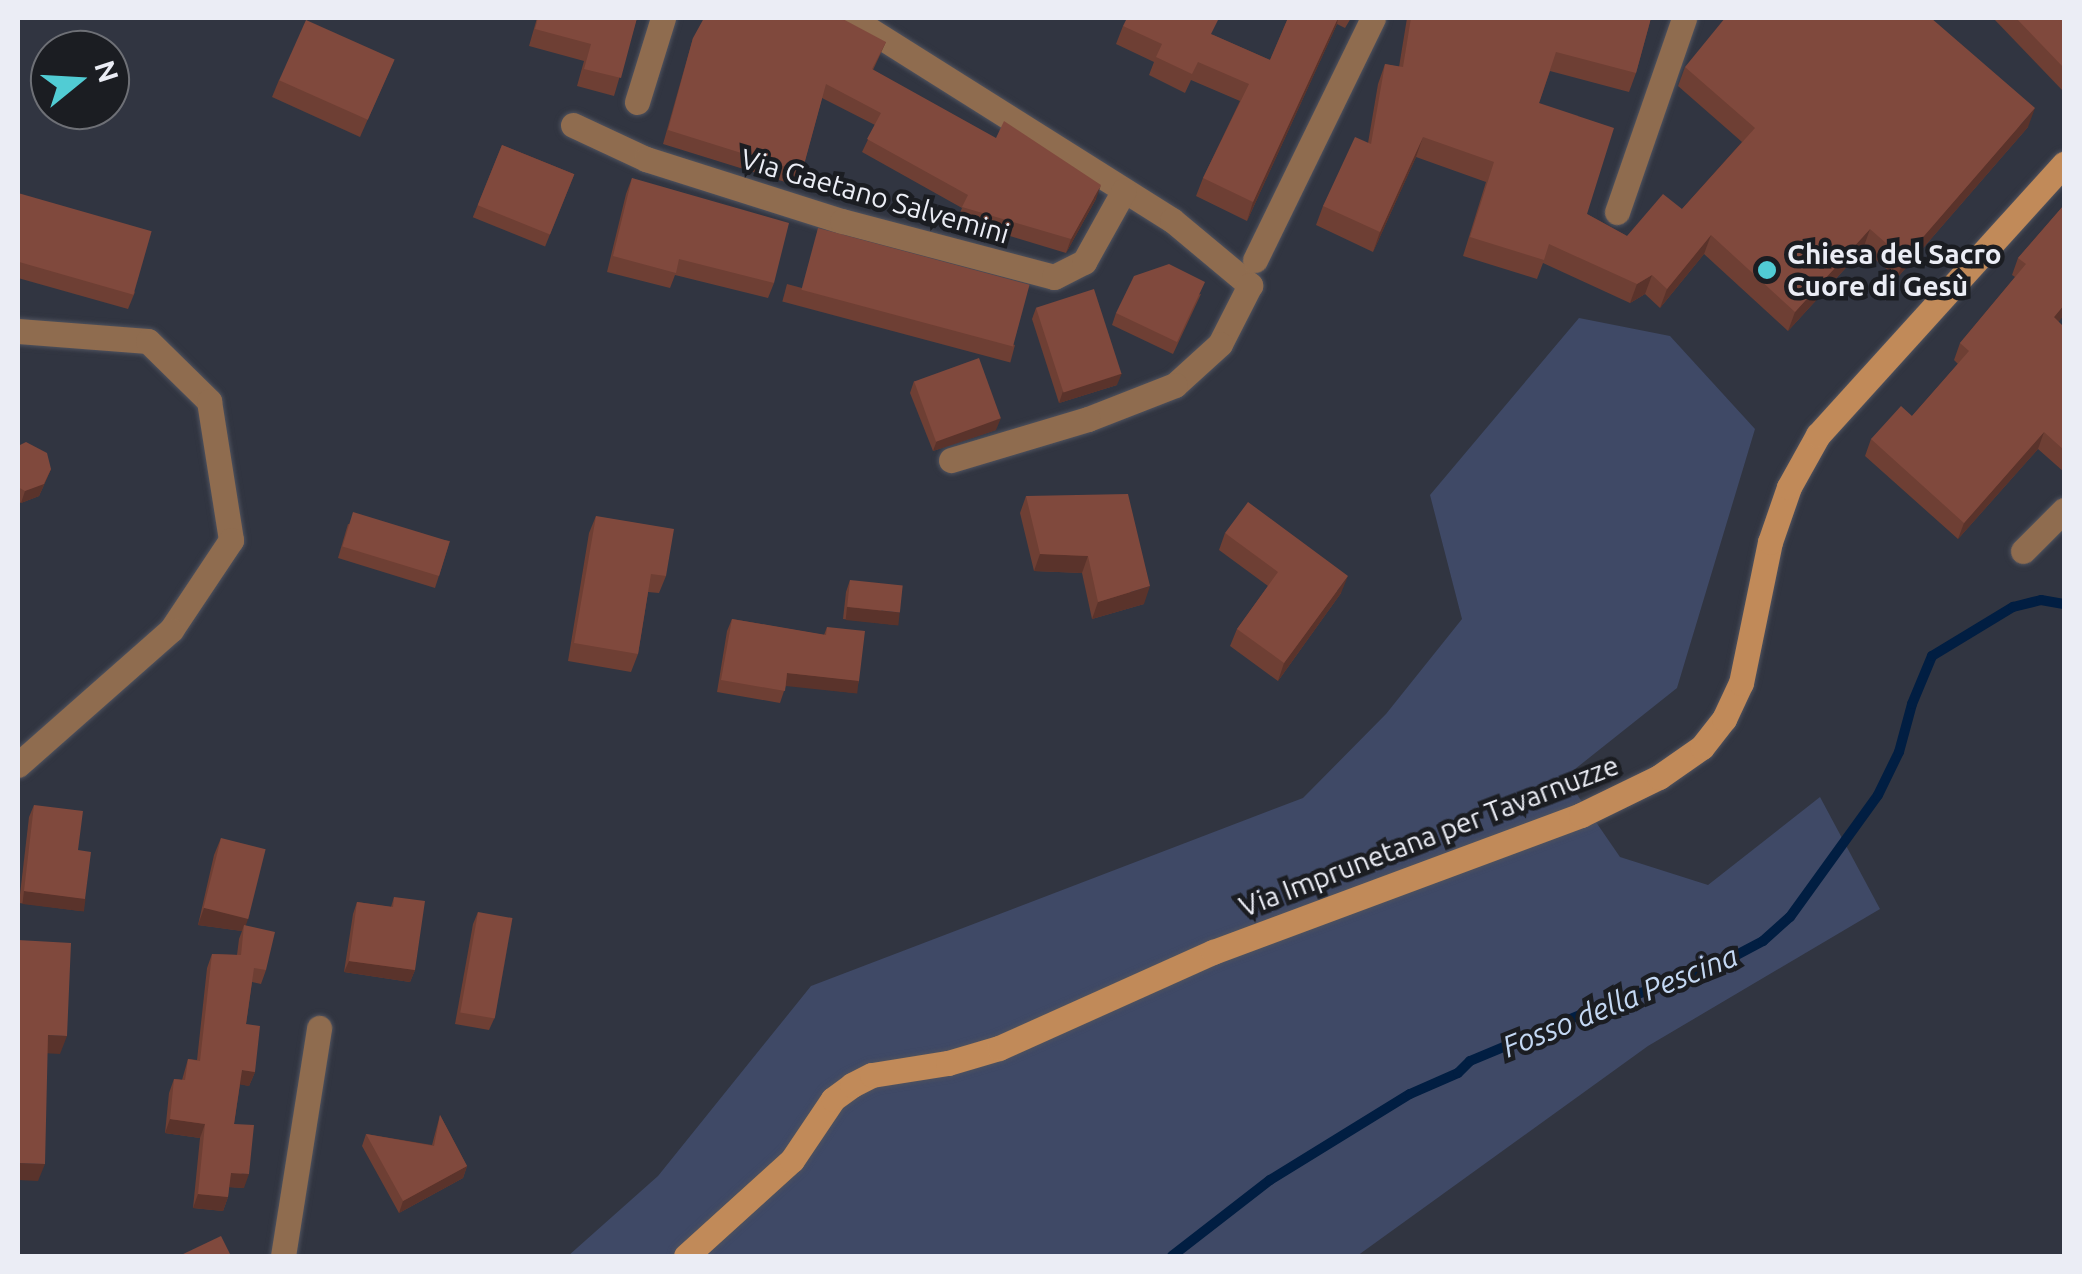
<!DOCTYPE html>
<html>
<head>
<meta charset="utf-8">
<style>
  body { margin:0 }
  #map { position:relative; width:2082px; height:1274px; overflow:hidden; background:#313541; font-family:Ubuntu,sans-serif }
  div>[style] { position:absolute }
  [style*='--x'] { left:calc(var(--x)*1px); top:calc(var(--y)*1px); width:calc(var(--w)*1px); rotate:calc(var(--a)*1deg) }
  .green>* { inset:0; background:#3f4966 }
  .stream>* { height:10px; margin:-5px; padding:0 5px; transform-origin:5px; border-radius:5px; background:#011e42 }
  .roads { filter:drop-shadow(0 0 2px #4f525e) drop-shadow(0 0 2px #4f525e) }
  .street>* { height:25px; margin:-12.5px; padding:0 12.5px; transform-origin:12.5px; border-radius:12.5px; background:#8f6c4f }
  .secondary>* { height:25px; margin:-12.5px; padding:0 12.5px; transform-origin:12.5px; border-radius:12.5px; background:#c18a59 }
  .wall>* { inset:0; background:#6e3f34; transform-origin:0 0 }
  .shaded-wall>* { inset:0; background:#5a332b; transform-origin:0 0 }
  .building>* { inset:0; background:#80493d; transform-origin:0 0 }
  .dots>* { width:28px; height:28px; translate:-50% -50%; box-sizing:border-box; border:5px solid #1b1d22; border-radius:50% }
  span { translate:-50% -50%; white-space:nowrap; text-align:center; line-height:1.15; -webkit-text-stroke:9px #1b1d22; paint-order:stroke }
  .street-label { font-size:28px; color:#ebedf5 }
  .poi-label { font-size:28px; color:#ebedf5; font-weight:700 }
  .left { translate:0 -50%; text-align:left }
  .water-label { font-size:30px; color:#c4d8f3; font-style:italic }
  .frame { position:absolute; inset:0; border:20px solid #ebedf5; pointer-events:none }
  .north { position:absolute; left:30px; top:30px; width:100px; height:100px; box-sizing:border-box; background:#1b1d22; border:2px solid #6e7076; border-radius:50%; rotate:72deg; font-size:28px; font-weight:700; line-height:40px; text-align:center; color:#ebedf5 }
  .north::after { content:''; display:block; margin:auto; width:35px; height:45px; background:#51ccd4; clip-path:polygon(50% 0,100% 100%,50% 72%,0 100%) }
</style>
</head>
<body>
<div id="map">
  <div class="green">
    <i style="clip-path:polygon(1579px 318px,1670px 336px,1755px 429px,1677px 688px,1565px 777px,1620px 857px,1708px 885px,1820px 797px,1880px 909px,1648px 1046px,1357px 1256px,568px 1256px,658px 1176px,811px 986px,1303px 798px,1386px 714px,1462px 619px,1430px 495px)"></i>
  </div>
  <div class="stream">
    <i style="--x:1172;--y:1256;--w:124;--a:-37.8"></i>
    <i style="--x:1270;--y:1180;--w:164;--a:-31.6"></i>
    <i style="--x:1410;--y:1094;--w:52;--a:-23.6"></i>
    <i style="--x:1458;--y:1073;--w:17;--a:-45"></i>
    <i style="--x:1470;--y:1061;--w:132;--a:-22.7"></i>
    <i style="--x:1592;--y:1010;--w:127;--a:-19.3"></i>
    <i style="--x:1712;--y:968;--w:58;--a:-27.9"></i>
    <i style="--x:1763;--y:941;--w:36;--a:-42"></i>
    <i style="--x:1790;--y:917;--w:150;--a:-54.2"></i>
    <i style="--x:1878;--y:795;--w:48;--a:-64"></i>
    <i style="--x:1899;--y:752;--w:50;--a:-74.8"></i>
    <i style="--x:1912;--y:704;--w:52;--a:-67.4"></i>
    <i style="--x:1932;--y:656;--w:95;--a:-31.2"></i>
    <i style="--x:2013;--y:607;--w:29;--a:-14"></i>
    <i style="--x:2041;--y:600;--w:23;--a:10"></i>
  </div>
  <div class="roads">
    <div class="street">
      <i style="--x:851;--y:18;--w:379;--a:32.2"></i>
      <i style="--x:1172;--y:220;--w:102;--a:39.8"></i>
      <i style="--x:1250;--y:285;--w:66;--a:117"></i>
      <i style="--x:1220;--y:344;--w:61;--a:137.7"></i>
      <i style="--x:1175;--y:385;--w:93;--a:158.7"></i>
      <i style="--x:1088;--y:419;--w:143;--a:163.3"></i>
      <i style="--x:637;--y:102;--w:88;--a:-72.8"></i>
      <i style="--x:573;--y:125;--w:81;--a:25"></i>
      <i style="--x:646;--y:159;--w:206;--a:17.6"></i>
      <i style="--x:842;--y:221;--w:219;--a:14.8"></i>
      <i style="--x:1054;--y:277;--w:34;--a:-27"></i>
      <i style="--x:1084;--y:262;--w:82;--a:-60.9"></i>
      <i style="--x:1617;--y:212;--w:205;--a:-70.9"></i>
      <i style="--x:1255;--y:260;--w:269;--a:-64"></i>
      <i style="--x:18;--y:331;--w:130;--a:4.4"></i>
      <i style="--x:148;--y:341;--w:86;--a:44.5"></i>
      <i style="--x:209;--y:401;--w:141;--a:81"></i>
      <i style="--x:231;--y:540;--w:108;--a:123.7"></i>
      <i style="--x:171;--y:630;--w:204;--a:138.6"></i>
      <i style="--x:2023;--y:551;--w:58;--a:-45"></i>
      <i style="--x:283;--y:1256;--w:231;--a:-81"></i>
    </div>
    <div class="secondary">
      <i style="--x:686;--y:1256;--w:143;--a:-42.2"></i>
      <i style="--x:792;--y:1160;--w:73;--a:-56.1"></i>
      <i style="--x:833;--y:1099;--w:24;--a:-36"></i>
      <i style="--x:852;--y:1085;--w:22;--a:-27"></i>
      <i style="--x:872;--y:1075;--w:77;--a:-9"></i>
      <i style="--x:948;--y:1063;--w:53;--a:-16.4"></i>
      <i style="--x:999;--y:1048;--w:235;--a:-24.2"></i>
      <i style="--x:1213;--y:952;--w:393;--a:-20.4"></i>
      <i style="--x:1581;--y:815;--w:87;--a:-26"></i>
      <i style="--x:1659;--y:777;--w:52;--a:-34.9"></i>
      <i style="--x:1702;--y:747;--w:36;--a:-52"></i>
      <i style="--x:1724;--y:719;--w:40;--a:-65"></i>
      <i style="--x:1741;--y:683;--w:144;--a:-78.4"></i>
      <i style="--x:1770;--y:542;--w:58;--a:-70.9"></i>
      <i style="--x:1789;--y:487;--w:60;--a:-60.9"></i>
      <i style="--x:1818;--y:435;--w:366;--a:-47.8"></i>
    </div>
  </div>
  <div class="wall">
    <i style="clip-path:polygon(537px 18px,637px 18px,614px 96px,577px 86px,584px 61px,529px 46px)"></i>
    <i style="clip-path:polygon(1288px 18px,1351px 18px,1345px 28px,1337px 24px,1247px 221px,1196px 196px,1203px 178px,1240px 101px,1191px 80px,1185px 93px,1149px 75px,1154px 62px,1116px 44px,1123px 26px,1213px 35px,1270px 60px)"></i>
    <i style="clip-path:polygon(1407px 18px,1651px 18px,1636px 73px,1629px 92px,1550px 71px,1539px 103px,1587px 214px,1627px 236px,1682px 209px,1742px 142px,1678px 86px,1685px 67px,2028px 127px,1897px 278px,1863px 249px,1788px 331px,1704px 254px,1660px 308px,1645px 294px,1630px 303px,1543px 263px,1537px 279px,1463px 256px,1486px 182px,1416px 157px,1373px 252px,1316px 225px,1323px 206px,1368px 143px,1378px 84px,1385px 64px,1399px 67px)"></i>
    <i style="clip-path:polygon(1995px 18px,2064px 18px,2064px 89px,2063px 91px,1994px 19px)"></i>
    <i style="clip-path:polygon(693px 38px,886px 42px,873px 70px,1096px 199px,1066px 253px,957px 220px,962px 208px,862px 152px,875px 125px,822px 98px,798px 186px,663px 144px)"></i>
    <i style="clip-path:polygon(394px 60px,360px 137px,272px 97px,279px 80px)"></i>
    <i style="left:502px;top:145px;width:78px;height:78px;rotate:22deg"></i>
    <i style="clip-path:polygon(632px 178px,774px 283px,768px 298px,675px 275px,670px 288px,607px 272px,626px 194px)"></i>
    <i style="clip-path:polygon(18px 193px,135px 292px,128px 309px,18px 278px)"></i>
    <i style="clip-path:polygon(2064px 205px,2064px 315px,2058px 322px,2064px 327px,2064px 472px,2038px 449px,1958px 539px,1865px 456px,1871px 439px,1912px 416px,1958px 364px,1954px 360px,1960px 343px,2015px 277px,2012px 275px,2018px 258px)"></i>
    <i style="left:787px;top:284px;width:236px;height:18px;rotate:15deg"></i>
    <i style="clip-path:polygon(1201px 294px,1173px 354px,1112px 325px,1116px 313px)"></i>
    <i style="clip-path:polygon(1036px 308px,1117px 385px,1059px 403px,1032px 319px)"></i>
    <i style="clip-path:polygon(914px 381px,996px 430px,933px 451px,910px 393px)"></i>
    <i style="clip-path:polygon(18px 446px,51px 469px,39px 496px,21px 503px,18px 501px)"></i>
    <i style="clip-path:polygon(1026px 496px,1144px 604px,1092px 619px,1082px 573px,1034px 571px,1020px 513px)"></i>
    <i style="clip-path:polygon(596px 516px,666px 576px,659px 593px,648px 592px,638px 654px,631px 672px,568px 661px,589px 533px)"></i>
    <i style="clip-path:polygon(348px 524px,450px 541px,435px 588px,338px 558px)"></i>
    <i style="clip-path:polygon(1225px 533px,1341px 593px,1278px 681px,1230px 646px,1237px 629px,1268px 586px,1219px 550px)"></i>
    <i style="clip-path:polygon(850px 580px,896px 625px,843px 619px,846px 592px)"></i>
    <i style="clip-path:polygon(732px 619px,824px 635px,827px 627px,859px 681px,855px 693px,786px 685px,780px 703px,717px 692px,727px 631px)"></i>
    <i style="clip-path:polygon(34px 805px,78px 850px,81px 911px,19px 903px,29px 817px)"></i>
    <i style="clip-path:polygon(221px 838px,246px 926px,266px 970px,261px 984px,252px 982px,246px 1024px,255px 1072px,249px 1086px,240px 1084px,234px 1124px,244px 1188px,229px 1187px,228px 1197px,223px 1211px,193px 1208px,200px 1138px,165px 1133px,169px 1093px,174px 1079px,182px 1080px,188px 1059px,197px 1060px,207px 968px,212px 954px,237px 955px,239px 939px,242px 931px,198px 925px,214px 855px)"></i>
    <i style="clip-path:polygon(394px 897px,415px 970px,410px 982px,344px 972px,353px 914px,357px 902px,391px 907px)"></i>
    <i style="clip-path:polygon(478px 912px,494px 1019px,489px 1030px,455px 1024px,473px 924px)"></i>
    <i style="clip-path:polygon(440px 1115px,467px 1166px,463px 1178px,399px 1213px,362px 1146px,366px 1134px,432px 1145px)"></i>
  </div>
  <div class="shaded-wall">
    <i style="clip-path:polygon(1338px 18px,1337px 24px,1247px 221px,1253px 202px)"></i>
    <i style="clip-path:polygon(2035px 108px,2028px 127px,1897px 278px,1904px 259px)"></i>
    <i style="clip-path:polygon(1423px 137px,1416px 157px,1373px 252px,1380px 232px)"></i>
    <i style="clip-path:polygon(1101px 185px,1096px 199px,1066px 253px,1071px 239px)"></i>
    <i style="clip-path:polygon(1870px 229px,1863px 249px,1788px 331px,1795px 312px)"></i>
    <i style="clip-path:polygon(1711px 235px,1704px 254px,1660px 308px,1667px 289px)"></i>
    <i style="clip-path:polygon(1652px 275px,1645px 294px,1630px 303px,1637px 284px)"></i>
    <i style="clip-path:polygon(2064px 305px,2064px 315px,2048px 334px,2054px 317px)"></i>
    <i style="clip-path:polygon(1122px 373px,1117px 385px,1059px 403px,1063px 391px)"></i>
    <i style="clip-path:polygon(1001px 418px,996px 430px,933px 451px,937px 440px)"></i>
    <i style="clip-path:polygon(2044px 432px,2038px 449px,1958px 539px,1964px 523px)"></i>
    <i style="clip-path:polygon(51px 469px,39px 496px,21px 503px,25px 491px)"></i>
    <i style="clip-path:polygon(1040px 554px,1088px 556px,1082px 573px,1034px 571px)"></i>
    <i style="clip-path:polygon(1348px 576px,1341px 593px,1278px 681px,1284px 663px)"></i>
    <i style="clip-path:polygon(1150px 586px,1144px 604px,1092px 619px,1098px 602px)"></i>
    <i style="left:847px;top:607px;width:53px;height:13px;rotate:6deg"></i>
    <i style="left:787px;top:673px;width:72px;height:13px;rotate:6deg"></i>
    <i style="left:24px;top:891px;width:62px;height:13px;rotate:7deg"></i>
    <i style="clip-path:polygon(204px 908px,250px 913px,244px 931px,244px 925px,242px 931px,198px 925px)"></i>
    <i style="clip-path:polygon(349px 961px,415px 970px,410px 982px,344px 972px)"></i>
    <i style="clip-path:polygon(48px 1035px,67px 1036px,60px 1054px,42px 1053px)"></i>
    <i style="clip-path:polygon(242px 1070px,255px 1072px,249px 1086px,237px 1084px)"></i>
    <i style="clip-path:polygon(170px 1119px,205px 1124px,200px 1138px,165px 1133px)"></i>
    <i style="clip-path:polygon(18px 1163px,45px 1164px,38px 1181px,18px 1180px)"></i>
    <i style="clip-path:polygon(467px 1166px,463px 1178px,399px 1213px,403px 1201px)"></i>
    <i style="clip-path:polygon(231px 1173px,249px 1174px,244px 1188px,226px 1187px)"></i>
    <i style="clip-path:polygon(198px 1194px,228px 1197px,223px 1211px,193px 1208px)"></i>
  </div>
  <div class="building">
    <i style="clip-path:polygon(538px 18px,637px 18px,621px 78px,584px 69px,591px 44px,535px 29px)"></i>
    <i style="clip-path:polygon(704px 18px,813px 18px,815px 19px,816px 18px,841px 18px,886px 42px,872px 69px,996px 138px,1004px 121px,1101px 185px,1071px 239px,962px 207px,968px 195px,867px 139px,881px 113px,826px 84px,802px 172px,668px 130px,693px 38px)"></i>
    <i style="clip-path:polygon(1127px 18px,1219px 18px,1211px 34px,1270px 60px,1288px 18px,1338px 18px,1253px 202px,1203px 178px,1249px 84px,1198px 62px,1192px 74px,1156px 57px,1162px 44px,1123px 26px)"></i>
    <i style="clip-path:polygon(1411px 18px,1651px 18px,1636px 73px,1556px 52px,1539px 103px,1614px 128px,1587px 214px,1627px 236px,1663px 194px,1682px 209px,1755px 128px,1685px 67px,1725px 18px,1931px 18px,2035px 108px,1904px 259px,1870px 229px,1795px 312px,1711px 235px,1667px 289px,1652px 275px,1637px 284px,1549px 244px,1544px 260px,1470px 237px,1494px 162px,1423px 137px,1380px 232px,1323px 206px,1355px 137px,1371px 144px,1385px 64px,1403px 67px)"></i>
    <i style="clip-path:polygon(2016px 18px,2064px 18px,2064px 68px)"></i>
    <i style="left:306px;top:20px;width:97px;height:66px;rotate:24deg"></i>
    <i style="left:502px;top:145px;width:78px;height:65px;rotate:22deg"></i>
    <i style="clip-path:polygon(632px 178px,789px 223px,774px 283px,679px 259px,676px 273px,613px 256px)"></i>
    <i style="left:18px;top:193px;width:139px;height:66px;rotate:16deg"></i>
    <i style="clip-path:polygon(2064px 205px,2064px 305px,2054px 317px,2064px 327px,2064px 450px,2044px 432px,1964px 523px,1871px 439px,1901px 406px,1912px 416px,1969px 351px,1960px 343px,2026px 264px,2018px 258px)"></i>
    <i style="left:818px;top:228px;width:219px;height:64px;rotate:15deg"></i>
    <i style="clip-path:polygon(1169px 264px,1205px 282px,1177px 342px,1116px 313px,1134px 276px)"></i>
    <i style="left:1094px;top:289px;width:89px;height:61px;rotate:72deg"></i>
    <i style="left:979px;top:358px;width:64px;height:69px;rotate:70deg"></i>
    <i style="clip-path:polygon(26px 442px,47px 453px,51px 469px,44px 484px,25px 491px,18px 487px,18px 446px)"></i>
    <i style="clip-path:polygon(1128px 494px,1150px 586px,1098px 602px,1088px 556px,1040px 554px,1026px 496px)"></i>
    <i style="clip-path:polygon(1248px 502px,1348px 576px,1284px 663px,1237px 629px,1278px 572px,1225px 533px)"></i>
    <i style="left:353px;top:512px;width:101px;height:36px;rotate:17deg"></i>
    <i style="clip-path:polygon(596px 516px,674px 529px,666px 576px,651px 574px,638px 654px,574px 643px)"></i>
    <i style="left:850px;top:580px;width:53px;height:27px;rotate:6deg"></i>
    <i style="clip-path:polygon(732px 619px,826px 635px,827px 627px,865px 631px,859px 681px,787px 673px,785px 691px,721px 680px)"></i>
    <i style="clip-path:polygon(34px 805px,83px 811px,78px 850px,91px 852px,85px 899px,24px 891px)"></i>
    <i style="left:221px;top:838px;width:46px;height:72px;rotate:14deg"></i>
    <i style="clip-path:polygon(394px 897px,425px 901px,415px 970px,349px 961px,357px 902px,393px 907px)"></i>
    <i style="left:478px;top:912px;width:35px;height:102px;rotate:10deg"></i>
    <i style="clip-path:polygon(244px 925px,275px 932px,266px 970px,254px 968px,246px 1024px,260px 1026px,255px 1072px,242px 1070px,234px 1124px,254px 1125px,249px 1174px,231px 1173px,228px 1197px,198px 1194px,205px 1124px,170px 1119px,174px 1079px,185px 1080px,188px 1059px,200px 1061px,212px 954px,241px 955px)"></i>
    <i style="clip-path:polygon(18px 940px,71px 943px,67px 1036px,48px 1035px,45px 1164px,18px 1163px)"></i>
    <i style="clip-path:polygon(440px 1115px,467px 1166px,403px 1201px,366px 1134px,434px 1146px)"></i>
    <i style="clip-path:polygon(221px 1236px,231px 1256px,179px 1256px)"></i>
  </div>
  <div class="dots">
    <i style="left:1767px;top:270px;background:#51ccd4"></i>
  </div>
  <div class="street-label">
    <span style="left:875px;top:196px;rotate:16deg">Via Gaetano Salvemini</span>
    <span style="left:1429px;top:836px;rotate:-21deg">Via Imprunetana per Tavarnuzze</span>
  </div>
  <div class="poi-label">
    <span class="left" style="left:1787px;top:270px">Chiesa del Sacro<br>Cuore di Gesù</span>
  </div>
  <div class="water-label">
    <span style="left:1620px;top:1001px;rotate:-22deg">Fosso della Pescina</span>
  </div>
  <div class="frame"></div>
  <div class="north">N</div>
</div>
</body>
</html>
